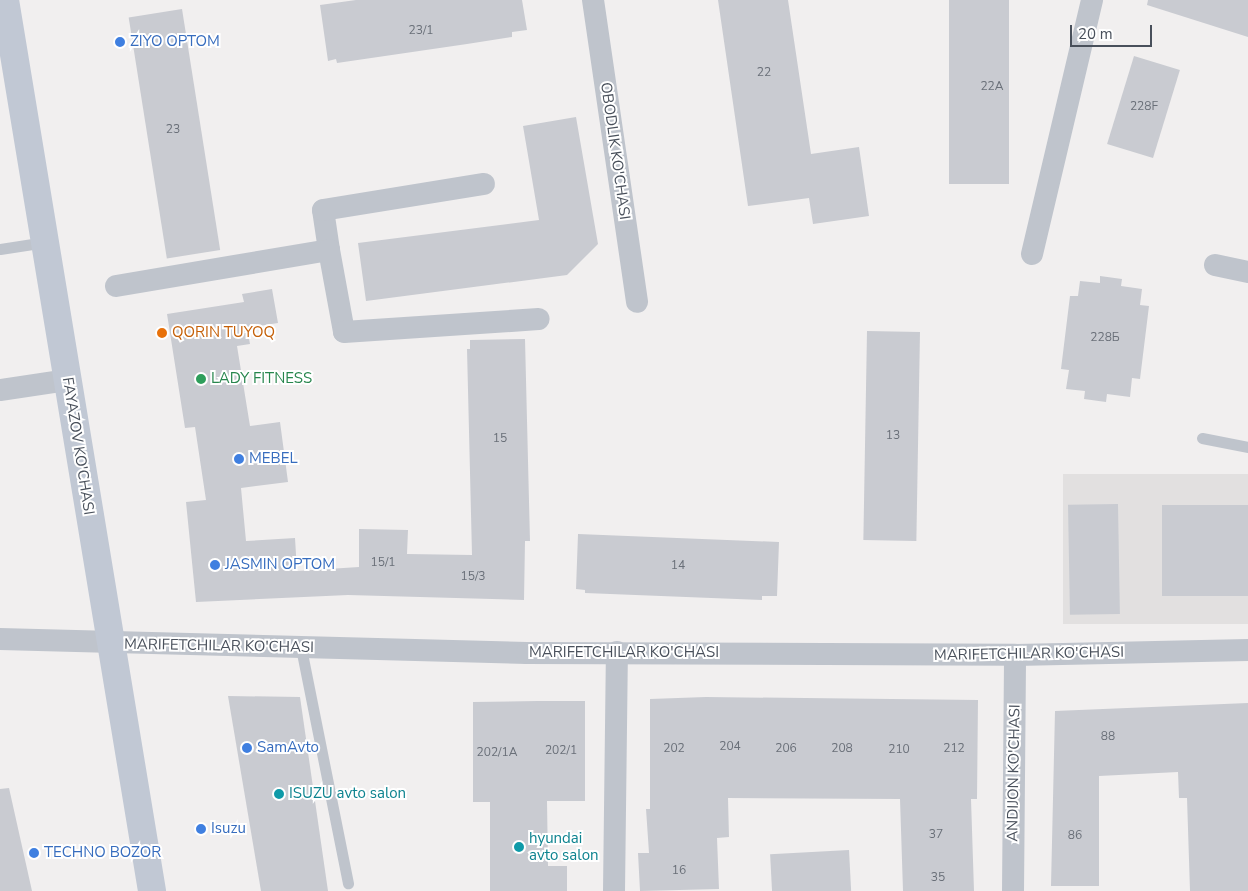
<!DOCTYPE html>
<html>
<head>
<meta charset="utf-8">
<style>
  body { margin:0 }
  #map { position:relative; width:1248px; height:891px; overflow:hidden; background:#f1efef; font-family:"Nunito Sans",sans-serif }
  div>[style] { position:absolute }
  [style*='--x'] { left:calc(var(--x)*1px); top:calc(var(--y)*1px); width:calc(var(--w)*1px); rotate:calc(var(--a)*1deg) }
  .education>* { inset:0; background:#e2e0e0; transform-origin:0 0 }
  .building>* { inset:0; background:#c9cbd1; transform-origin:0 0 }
  .lane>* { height:11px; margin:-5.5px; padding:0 5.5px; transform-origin:5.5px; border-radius:5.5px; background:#bfc4cc }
  .street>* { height:22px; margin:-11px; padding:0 11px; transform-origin:11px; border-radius:11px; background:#bfc4cc }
  .secondary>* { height:28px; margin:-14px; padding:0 14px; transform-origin:14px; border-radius:14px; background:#c1c8d4 }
  .dots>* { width:14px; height:14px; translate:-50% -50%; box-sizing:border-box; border:2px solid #fff; border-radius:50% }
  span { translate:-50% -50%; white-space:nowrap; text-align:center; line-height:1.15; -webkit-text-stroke:4px #fff; paint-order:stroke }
  .number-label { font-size:12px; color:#696f78 }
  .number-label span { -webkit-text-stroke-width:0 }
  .shop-label { font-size:15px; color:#366cbe }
  .left { translate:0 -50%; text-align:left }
  .street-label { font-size:15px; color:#49505b }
  .food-label { font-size:15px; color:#c56008 }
  .leisure-label { font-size:15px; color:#27864d }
  .culture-label { font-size:15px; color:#0d838f }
  .scale { position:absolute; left:1070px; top:25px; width:82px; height:22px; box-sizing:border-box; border:2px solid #49505b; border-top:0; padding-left:6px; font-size:15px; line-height:18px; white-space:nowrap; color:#49505b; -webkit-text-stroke:4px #fff; paint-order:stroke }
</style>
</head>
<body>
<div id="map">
  <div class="education">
    <i style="left:1248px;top:474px;width:150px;height:185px;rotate:90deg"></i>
  </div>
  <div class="building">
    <i style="clip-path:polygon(356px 0,522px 0,527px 30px,512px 32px,512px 37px,467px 44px,337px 63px,336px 59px,328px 61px,320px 5px)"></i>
    <i style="clip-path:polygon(718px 0,788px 0,811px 154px,859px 147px,869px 216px,813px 224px,809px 198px,748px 206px)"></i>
    <i style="left:949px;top:0;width:60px;height:184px"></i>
    <i style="clip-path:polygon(1148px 0,1248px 0,1248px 37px,1147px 5px)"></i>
    <i style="left:182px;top:9px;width:244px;height:54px;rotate:81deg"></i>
    <i style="left:1134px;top:56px;width:48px;height:92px;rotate:17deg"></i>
    <i style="clip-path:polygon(576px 117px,598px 244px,567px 275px,366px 301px,358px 243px,539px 220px,523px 126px)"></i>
    <i style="clip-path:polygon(1100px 276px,1122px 279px,1121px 286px,1142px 289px,1140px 305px,1149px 306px,1140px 379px,1132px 378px,1130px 397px,1107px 394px,1106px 402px,1084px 399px,1085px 391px,1066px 389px,1069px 370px,1061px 369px,1070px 296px,1078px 296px,1080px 281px,1100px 283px)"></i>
    <i style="clip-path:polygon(272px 289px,278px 323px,247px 328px,250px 344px,237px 346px,250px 426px,280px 422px,288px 482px,241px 488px,246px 541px,295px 538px,297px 571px,359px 567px,359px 529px,408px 530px,407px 554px,472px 555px,467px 349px,470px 349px,470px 340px,525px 339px,530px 541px,525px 541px,524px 600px,348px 595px,196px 602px,186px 502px,206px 500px,195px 427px,185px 428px,167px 314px,244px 302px,242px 294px)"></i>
    <i style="left:867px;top:331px;width:53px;height:209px;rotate:1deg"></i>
    <i style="left:1118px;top:504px;width:110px;height:50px;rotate:89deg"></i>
    <i style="left:1248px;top:505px;width:91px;height:86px;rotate:90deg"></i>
    <i style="clip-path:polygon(578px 534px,779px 542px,777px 596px,762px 596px,762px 600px,585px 593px,585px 590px,576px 589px)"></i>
    <i style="clip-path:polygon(228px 696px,300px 697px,328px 891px,261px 891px)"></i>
    <i style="clip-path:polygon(706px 697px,978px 700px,977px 799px,971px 799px,974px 891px,903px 891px,900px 799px,728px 798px,729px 837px,717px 838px,719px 889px,640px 891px,638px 853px,649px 853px,646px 809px,650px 809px,650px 699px)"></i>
    <i style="clip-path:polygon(538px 701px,585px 701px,585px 801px,547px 801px,548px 866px,567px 866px,567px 891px,490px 891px,490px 802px,473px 802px,473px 702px)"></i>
    <i style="clip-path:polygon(1248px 703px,1248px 891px,1190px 891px,1187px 798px,1179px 798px,1178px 772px,1099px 776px,1099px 886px,1051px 886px,1055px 711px)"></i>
    <i style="clip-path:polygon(9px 788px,32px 891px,0 891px,0 789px)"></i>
    <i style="left:849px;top:850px;width:41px;height:79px;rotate:87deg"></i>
  </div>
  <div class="lane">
    <i style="--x:0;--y:249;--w:46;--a:-8.8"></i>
    <i style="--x:1202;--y:438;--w:47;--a:11.1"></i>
    <i style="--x:301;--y:648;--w:240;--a:78.7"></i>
  </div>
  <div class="street">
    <i style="--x:593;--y:0;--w:305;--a:81.7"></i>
    <i style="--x:329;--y:250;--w:40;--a:-98.5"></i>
    <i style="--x:323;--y:210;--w:163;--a:-9.2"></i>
    <i style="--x:1032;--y:254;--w:261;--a:-76.7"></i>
    <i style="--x:1215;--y:265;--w:34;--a:12"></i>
    <i style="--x:116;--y:286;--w:216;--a:-9.6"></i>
    <i style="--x:329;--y:250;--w:83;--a:79.6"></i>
    <i style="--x:344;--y:332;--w:195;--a:-3.8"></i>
    <i style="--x:0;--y:390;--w:69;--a:-8.4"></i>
    <i style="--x:0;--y:639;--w:527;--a:1.52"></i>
    <i style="--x:527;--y:653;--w:488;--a:0.2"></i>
    <i style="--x:1015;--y:655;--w:233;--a:-1.2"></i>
    <i style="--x:614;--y:891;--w:239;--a:-89.3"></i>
    <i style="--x:1013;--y:891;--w:236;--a:-89.5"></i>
  </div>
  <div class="secondary">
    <i style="--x:5;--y:0;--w:903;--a:80.63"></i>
  </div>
  <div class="dots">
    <i style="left:120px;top:42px;background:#3f7fe0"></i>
    <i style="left:162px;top:333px;background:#e8710a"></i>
    <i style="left:201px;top:379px;background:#2e9e5b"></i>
    <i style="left:239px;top:459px;background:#3f7fe0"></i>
    <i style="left:215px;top:565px;background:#3f7fe0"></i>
    <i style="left:247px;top:748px;background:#3f7fe0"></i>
    <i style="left:279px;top:794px;background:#0f9aa8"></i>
    <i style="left:201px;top:829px;background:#3f7fe0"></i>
    <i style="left:519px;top:847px;background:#0f9aa8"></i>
    <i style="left:34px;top:853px;background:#3f7fe0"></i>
  </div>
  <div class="number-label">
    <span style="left:421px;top:31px">23/1</span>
    <span style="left:764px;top:73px">22</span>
    <span style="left:992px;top:87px">22A</span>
    <span style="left:1144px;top:107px">228F</span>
    <span style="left:173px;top:130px">23</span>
    <span style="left:1105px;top:338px">228Б</span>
    <span style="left:893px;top:436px">13</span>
    <span style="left:500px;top:439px">15</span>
    <span style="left:383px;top:563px">15/1</span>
    <span style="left:678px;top:566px">14</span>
    <span style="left:473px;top:577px">15/3</span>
    <span style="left:1108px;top:737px">88</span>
    <span style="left:730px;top:747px">204</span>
    <span style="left:674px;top:749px">202</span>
    <span style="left:786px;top:749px">206</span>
    <span style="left:842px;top:749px">208</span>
    <span style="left:954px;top:749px">212</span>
    <span style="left:899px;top:750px">210</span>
    <span style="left:561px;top:751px">202/1</span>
    <span style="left:497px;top:753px">202/1A</span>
    <span style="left:936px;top:835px">37</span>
    <span style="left:1075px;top:836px">86</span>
    <span style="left:679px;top:871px">16</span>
    <span style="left:938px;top:878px">35</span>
  </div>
  <div class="shop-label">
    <span class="left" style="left:130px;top:42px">ZIYO OPTOM</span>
    <span class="left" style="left:249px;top:459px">MEBEL</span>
    <span class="left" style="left:225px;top:565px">JASMIN OPTOM</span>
    <span class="left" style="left:257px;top:748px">SamAvto</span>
    <span class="left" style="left:211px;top:829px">Isuzu</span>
    <span class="left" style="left:44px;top:853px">TECHNO BOZOR</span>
  </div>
  <div class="street-label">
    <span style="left:615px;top:151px;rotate:82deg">OBODLIK KO'CHASI</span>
    <span style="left:78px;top:446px;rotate:81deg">FAYAZOV KO'CHASI</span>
    <span style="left:219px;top:646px;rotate:1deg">MARIFETCHILAR KO'CHASI</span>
    <span style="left:624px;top:653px">MARIFETCHILAR KO'CHASI</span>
    <span style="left:1029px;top:654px;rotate:-1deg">MARIFETCHILAR KO'CHASI</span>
    <span style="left:1014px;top:773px;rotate:-89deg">ANDIJON KO'CHASI</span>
  </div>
  <div class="food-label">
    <span class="left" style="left:172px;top:333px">QORIN TUYOQ</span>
  </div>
  <div class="leisure-label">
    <span class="left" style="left:211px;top:379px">LADY FITNESS</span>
  </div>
  <div class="culture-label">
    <span class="left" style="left:289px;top:794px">ISUZU avto salon</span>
    <span class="left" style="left:529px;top:847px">hyundai<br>avto salon</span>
  </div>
  <div class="scale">20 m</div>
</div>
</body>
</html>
